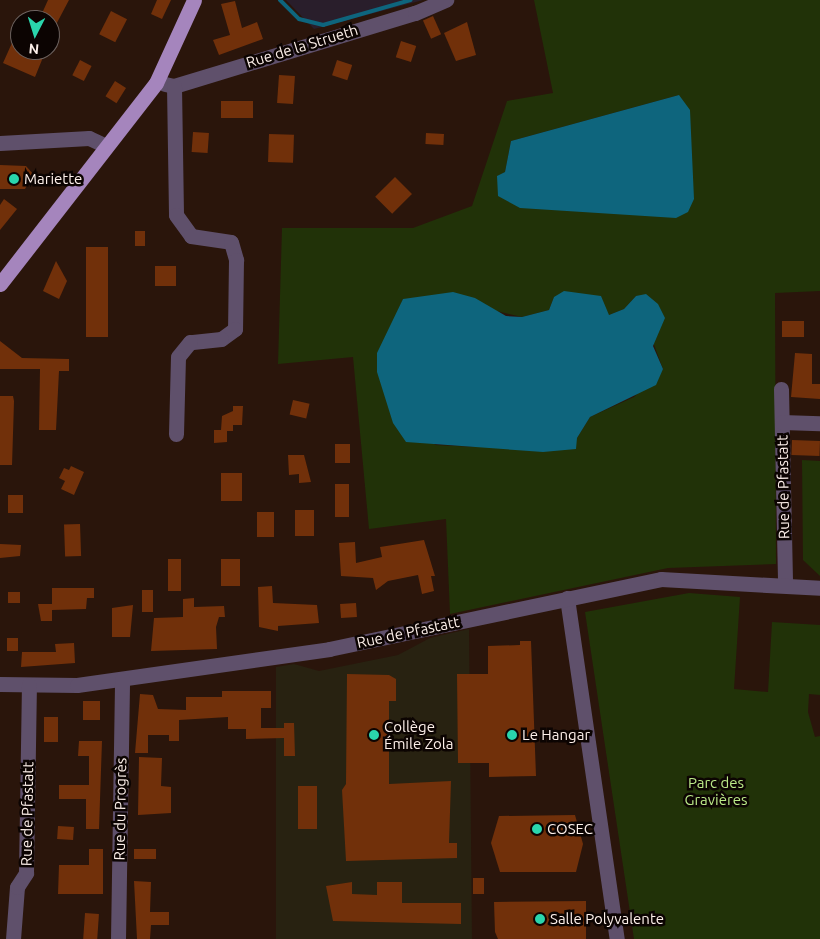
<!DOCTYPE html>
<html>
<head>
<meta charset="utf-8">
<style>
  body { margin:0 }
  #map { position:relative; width:820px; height:939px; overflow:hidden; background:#2a150b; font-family:Ubuntu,sans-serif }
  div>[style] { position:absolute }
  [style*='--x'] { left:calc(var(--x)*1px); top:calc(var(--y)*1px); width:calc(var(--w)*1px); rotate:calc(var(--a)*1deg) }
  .industrial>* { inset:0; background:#291e2b }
  .education>* { inset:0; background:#282211 }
  .green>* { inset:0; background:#213208 }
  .water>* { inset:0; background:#0e657d }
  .stream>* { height:4px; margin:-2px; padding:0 2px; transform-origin:2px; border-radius:2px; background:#0e657d }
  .building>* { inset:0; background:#71300a; transform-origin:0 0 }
  .minor>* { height:15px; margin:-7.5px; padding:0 7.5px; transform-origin:7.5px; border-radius:7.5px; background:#5f506b }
  .major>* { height:15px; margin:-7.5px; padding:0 7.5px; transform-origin:7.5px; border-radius:7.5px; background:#a585bd }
  .dots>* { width:14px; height:14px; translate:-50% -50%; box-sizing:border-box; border:2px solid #0c0402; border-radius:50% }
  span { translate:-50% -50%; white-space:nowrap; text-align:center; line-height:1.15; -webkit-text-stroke:5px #0c0402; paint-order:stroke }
  .street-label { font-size:15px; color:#fdf0ea }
  .poi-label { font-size:15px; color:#fdf0ea }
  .left { translate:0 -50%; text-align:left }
  .park-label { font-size:15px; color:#bbe988 }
  .north { position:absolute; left:10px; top:10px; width:50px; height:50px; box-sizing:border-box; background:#0c0402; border:1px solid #6c625f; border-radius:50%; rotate:185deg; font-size:14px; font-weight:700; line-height:20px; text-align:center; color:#fdf0ea }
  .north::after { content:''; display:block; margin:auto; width:18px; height:22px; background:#2ad5ac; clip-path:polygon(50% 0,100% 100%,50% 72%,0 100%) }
</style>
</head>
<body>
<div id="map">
  <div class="industrial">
    <i style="clip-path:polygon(286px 0,423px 0,314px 29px)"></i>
  </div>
  <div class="education">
    <i style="clip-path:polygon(469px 629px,472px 939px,276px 939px,276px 667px,294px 664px,319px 671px,398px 655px,430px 638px)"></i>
  </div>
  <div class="green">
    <i style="clip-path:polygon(evenodd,534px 0,820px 0,820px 291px,775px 293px,776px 564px,668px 568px,450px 614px,446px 519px,369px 529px,353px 357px,278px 364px,282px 228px,413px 228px,472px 206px,507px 101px,553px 93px,534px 0,679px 95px,497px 176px,505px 172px,511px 141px,679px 95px,534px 0,636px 296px,663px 369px,634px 397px,590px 417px,577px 438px,476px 447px,435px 445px,394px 321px,403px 299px,475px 298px,488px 309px,522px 317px,549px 310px,554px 297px,609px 315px,624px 309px,636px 296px)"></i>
    <i style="clip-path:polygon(802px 460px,820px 461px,820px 576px,803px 560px)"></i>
    <i style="clip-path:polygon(689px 593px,740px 597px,734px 689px,768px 692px,772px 622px,820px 625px,820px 695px,809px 694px,808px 712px,815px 737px,820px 736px,820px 939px,634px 939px,585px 612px)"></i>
  </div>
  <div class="water">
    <i style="clip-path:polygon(679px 95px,690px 110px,694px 199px,688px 212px,676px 218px,520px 208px,498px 196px,497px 176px,505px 172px,511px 141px)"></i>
    <i style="clip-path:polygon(564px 291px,601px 296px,609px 315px,624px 309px,636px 296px,646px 294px,658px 304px,665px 318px,653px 346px,663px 369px,656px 385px,590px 417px,577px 438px,576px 449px,543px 452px,406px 442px,393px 423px,377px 372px,377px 353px,403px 299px,453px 292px,475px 298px,506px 316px,522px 317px,549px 310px,554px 297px)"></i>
  </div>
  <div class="stream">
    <i style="--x:280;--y:0;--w:27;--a:45"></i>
    <i style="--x:299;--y:19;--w:25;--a:14"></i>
    <i style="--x:323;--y:25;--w:91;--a:-15.9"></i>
  </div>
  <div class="building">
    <i style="clip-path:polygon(48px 0,69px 0,50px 36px,50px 20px,39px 20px)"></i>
    <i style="clip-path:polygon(157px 0,171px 0,162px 19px,151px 14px)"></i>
    <i style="clip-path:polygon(235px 1px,242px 28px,257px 22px,263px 39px,219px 55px,213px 40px,230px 35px,221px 4px)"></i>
    <i style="left:111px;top:11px;width:18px;height:26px;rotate:27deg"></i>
    <i style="left:433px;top:16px;width:20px;height:11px;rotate:66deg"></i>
    <i style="clip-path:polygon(467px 22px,476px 55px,456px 61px,444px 33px)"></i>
    <i style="clip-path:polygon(20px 25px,20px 50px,46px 50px,35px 77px,3px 63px)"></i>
    <i style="left:401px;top:41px;width:16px;height:17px;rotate:18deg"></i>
    <i style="left:80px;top:60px;width:13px;height:17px;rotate:27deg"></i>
    <i style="left:337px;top:60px;width:16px;height:16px;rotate:18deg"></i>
    <i style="left:279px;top:75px;width:16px;height:28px;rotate:4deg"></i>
    <i style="left:115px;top:81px;width:13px;height:18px;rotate:32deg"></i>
    <i style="left:221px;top:101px;width:32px;height:17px"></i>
    <i style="left:193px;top:132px;width:16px;height:20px;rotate:4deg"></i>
    <i style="left:426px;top:133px;width:18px;height:11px;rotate:3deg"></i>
    <i style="left:269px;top:134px;width:25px;height:28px;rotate:2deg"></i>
    <i style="clip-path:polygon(0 165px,26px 166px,33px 174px,25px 189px,0 189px)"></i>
    <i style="left:395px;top:177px;width:24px;height:28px;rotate:45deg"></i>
    <i style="clip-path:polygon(4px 199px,17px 209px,0 230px,0 205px)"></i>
    <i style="left:135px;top:231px;width:10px;height:15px"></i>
    <i style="left:86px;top:247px;width:22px;height:90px"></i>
    <i style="clip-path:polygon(56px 261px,67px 281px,59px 299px,43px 291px)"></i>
    <i style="left:155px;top:266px;width:21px;height:20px"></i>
    <i style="left:782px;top:321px;width:22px;height:16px"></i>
    <i style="clip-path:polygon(0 341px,22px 358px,69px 359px,69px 371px,59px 371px,56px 430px,39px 430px,40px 369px,0 369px)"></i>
    <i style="clip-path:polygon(795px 353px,812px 354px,812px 384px,820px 384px,820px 399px,791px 397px)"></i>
    <i style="clip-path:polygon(0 396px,13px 396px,14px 401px,12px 465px,0 465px)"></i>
    <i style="left:293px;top:400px;width:17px;height:15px;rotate:13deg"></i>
    <i style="clip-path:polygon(233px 406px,243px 406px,242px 425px,233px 425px,233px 431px,227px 431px,227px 442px,214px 443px,214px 430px,221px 430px,222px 416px,233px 411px)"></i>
    <i style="left:792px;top:440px;width:28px;height:15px;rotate:2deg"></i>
    <i style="left:335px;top:444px;width:15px;height:19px"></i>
    <i style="clip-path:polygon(288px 455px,304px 455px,311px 482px,299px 483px,299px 474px,289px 475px)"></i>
    <i style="clip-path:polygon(71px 466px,84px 472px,74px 495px,61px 489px,65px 481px,59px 478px,64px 468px,69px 470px)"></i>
    <i style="left:221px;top:473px;width:21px;height:28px"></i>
    <i style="left:335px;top:484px;width:14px;height:33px"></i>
    <i style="left:8px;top:495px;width:15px;height:18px"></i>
    <i style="left:295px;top:510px;width:19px;height:26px"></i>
    <i style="left:257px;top:512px;width:17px;height:25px"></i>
    <i style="left:80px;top:524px;width:32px;height:16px;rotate:88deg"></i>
    <i style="clip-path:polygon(424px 540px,435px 576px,431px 576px,434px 591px,422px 594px,418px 575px,388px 581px,376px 590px,373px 578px,341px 576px,339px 543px,355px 542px,356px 563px,382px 557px,380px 547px)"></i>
    <i style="clip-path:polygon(0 544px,21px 545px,20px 556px,0 558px)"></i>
    <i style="left:168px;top:559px;width:13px;height:32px"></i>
    <i style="left:221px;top:559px;width:19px;height:27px"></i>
    <i style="clip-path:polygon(272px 586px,273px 603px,317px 605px,319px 623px,278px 626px,278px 631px,259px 627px,258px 587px)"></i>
    <i style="clip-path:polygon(52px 588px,94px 588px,94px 598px,87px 598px,86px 609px,52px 610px)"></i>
    <i style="left:142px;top:590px;width:11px;height:22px"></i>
    <i style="left:8px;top:592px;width:12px;height:11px"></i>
    <i style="clip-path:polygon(194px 598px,194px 607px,224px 606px,225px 617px,219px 617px,216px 627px,217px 649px,151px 651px,154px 618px,183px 617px,183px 599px)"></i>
    <i style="left:356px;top:603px;width:14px;height:16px;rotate:86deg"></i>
    <i style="clip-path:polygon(38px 604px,52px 604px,52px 621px,41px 621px)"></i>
    <i style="clip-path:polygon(133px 605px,130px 637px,112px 637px,112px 608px)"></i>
    <i style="left:7px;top:638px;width:11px;height:13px"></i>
    <i style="clip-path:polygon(520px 641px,531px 641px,536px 776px,489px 777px,489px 763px,458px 763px,457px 674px,488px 674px,488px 646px,520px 645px)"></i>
    <i style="clip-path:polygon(74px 643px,75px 663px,21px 667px,22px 652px,56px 652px,55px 644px)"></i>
    <i style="clip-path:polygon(347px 674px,389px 675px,396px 679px,396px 701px,389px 701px,389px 784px,451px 781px,449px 843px,457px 843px,457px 858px,346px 861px,342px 790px,346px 784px)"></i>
    <i style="clip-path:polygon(222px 691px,271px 691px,271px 708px,261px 708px,261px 728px,284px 728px,284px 723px,294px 723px,295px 756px,284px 756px,284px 738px,246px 739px,246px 729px,228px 729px,228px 717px,179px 720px,179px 741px,169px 741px,169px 735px,148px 735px,148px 753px,135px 753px,140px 694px,153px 695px,158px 709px,186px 710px,186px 697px,222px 697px)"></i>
    <i style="left:83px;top:701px;width:17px;height:19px"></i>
    <i style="left:44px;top:717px;width:14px;height:25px"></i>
    <i style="clip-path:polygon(79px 741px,102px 741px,99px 829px,86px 829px,86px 799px,59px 799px,59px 785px,89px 785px,89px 756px,78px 756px)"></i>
    <i style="clip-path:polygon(139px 757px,162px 758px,161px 786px,171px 787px,171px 813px,138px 815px)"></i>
    <i style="left:298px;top:786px;width:19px;height:43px"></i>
    <i style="clip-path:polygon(575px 815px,583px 844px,576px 872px,500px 872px,491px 843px,499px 816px)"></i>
    <i style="left:58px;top:826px;width:16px;height:13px;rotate:4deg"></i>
    <i style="clip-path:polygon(89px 849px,103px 849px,103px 894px,58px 894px,59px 865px,89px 865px)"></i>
    <i style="left:134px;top:849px;width:22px;height:10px"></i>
    <i style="left:473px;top:878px;width:11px;height:16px"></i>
    <i style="clip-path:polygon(134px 881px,151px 882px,150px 912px,169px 912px,169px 925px,151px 925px,150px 939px,137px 939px)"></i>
    <i style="clip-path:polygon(352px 882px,352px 894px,377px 895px,377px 882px,402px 882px,402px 903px,461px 903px,461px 924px,333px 921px,326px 886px)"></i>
    <i style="clip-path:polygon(586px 901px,586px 939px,498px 939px,495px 932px,494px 902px)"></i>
    <i style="left:85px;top:913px;width:14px;height:26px;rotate:4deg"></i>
  </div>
  <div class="minor">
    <i style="--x:165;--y:84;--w:9;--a:13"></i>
    <i style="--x:174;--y:86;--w:252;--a:-16.9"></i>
    <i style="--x:415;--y:13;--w:34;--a:-23"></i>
    <i style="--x:174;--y:86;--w:129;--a:89.1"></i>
    <i style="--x:176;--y:215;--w:26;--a:54"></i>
    <i style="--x:191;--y:236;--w:40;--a:8.5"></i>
    <i style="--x:231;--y:242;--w:19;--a:74"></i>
    <i style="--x:236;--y:260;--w:69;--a:90.8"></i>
    <i style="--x:235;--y:329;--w:17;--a:144"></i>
    <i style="--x:221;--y:339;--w:31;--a:174"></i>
    <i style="--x:190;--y:342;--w:19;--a:129"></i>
    <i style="--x:178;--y:357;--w:77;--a:91.5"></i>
    <i style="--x:0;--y:143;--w:89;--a:-3.2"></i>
    <i style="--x:89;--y:138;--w:19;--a:25"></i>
    <i style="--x:781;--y:389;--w:196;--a:88.8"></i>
    <i style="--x:782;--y:422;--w:38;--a:2"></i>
    <i style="--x:567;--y:598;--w:345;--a:81.7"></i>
    <i style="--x:0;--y:684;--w:77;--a:0.7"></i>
    <i style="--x:77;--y:685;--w:255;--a:-8.1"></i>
    <i style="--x:329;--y:649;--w:339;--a:-11.9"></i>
    <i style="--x:661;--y:579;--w:159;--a:3.2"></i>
    <i style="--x:13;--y:939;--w:52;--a:-85.6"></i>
    <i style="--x:17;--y:887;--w:17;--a:-57"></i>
    <i style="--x:26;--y:873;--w:188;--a:-89.1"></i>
    <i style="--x:118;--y:939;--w:260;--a:-89.1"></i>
  </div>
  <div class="major">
    <i style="--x:0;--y:284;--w:254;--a:-52.2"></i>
    <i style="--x:156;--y:83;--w:91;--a:-65.4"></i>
  </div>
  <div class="dots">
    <i style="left:14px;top:179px;background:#2ad5ac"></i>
    <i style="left:374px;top:735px;background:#2ad5ac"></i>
    <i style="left:512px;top:735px;background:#2ad5ac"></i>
    <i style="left:537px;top:829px;background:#2ad5ac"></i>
    <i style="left:540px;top:919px;background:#2ad5ac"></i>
  </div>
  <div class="street-label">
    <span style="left:302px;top:46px;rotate:-17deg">Rue de la Strueth</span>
    <span style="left:783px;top:487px;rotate:-91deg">Rue de Pfastatt</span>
    <span style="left:408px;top:632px;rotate:-12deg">Rue de Pfastatt</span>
    <span style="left:120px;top:809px;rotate:-89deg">Rue du Progrès</span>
    <span style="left:27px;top:814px;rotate:-89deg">Rue de Pfastatt</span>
  </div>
  <div class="poi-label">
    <span class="left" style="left:24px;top:179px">Mariette</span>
    <span class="left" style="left:384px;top:735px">Collège<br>Émile Zola</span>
    <span class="left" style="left:522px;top:735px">Le Hangar</span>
    <span class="left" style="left:547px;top:829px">COSEC</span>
    <span class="left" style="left:550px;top:919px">Salle Polyvalente</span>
  </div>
  <div class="park-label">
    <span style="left:716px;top:791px">Parc des<br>Gravières</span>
  </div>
  <div class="north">N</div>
</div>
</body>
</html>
